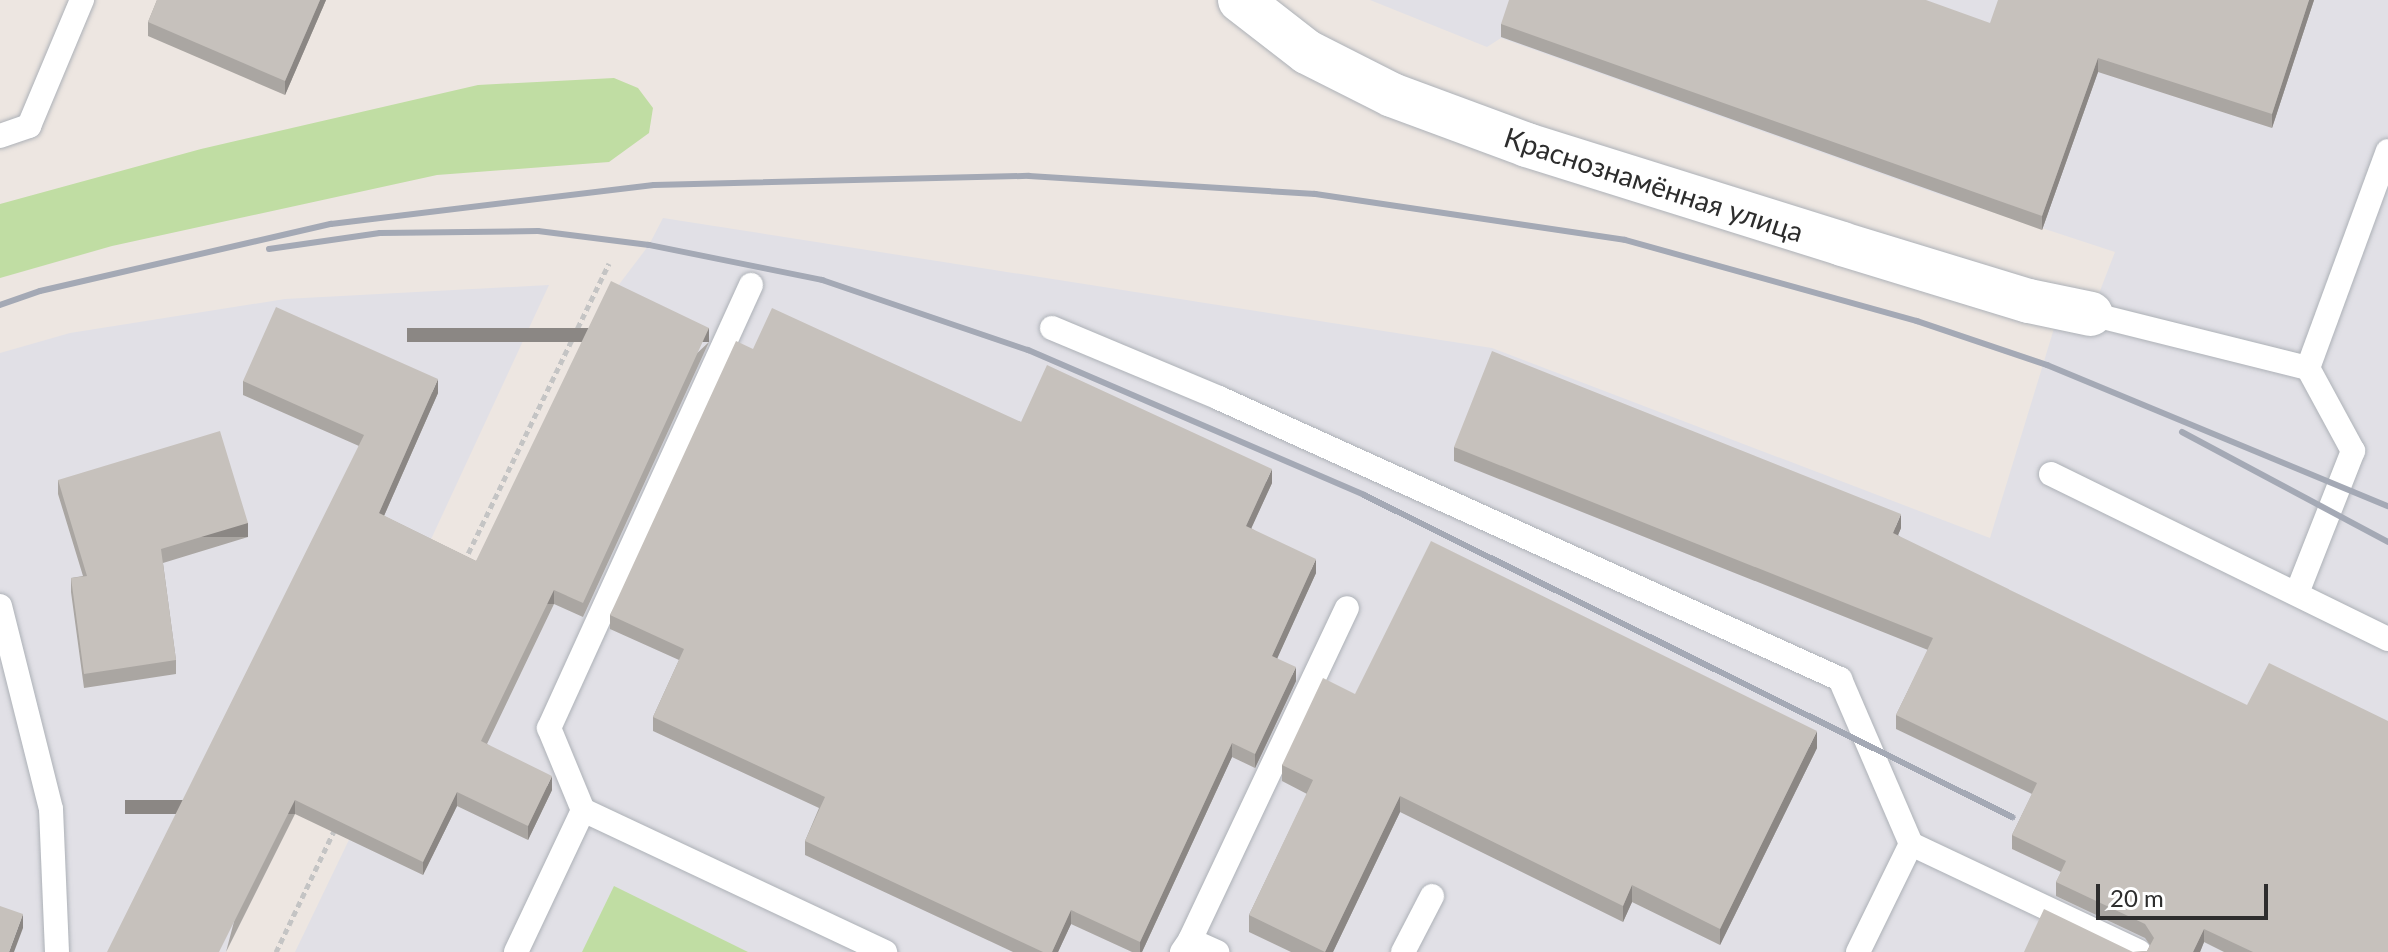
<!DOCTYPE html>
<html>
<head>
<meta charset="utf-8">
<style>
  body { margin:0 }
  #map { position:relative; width:2388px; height:952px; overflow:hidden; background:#ede6e1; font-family:Lato,sans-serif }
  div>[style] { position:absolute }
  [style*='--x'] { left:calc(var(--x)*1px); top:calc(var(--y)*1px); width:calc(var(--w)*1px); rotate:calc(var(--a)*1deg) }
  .industrial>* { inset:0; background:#e1e0e6 }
  .green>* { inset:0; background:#c0dda3 }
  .path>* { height:5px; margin-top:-2.5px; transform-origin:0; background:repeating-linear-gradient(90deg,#c4c4c4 0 6px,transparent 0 10px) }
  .roads { filter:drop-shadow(0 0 2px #adb1b7) drop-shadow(0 0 2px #adb1b7) }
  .lane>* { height:24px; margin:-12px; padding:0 12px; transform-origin:12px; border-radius:12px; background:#fff }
  .street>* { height:44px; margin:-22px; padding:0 22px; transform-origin:22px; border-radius:22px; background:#fff }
  .rail>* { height:6px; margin:-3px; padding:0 3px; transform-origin:3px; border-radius:3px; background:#a4a9b5 }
  .wall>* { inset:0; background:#aaa6a2 }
  .shaded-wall>* { inset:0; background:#8b8784; transform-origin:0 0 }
  .building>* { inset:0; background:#c6c1bc }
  span { translate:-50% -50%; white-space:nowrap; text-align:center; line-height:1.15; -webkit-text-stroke:6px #fff; paint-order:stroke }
  .street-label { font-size:28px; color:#2d2d2d }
  .scale { position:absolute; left:2096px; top:884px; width:172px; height:36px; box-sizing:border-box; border:4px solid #2d2d2d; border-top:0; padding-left:10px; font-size:24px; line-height:28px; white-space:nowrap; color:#2d2d2d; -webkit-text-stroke:6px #fff; paint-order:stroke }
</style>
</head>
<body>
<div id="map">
  <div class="industrial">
    <i style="clip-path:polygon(1370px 0,2388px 0,2388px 952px,295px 952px,611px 295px,649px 245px,663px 218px,1492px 348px,1990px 538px,2056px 322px,2091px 314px,2115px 252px,1935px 193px,1501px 38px,1487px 47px)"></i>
    <i style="clip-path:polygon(549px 285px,426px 550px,226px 952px,0 952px,0 353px,70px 333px,285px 299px)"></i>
  </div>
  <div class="green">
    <i style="clip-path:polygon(614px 78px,638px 88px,653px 108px,649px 133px,609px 162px,437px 175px,112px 246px,0 278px,0 204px,201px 149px,478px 85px)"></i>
    <i style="clip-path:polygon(614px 886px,748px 952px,582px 952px)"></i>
  </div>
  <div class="path">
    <i style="--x:464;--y:562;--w:332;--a:-64.1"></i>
    <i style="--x:276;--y:952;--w:139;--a:-64.4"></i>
  </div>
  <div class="roads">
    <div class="lane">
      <i style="--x:0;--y:136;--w:31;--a:-19"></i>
      <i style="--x:29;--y:126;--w:137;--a:-67.2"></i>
      <i style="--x:751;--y:285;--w:487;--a:114.5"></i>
      <i style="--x:549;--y:728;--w:89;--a:67.5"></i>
      <i style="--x:583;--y:810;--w:334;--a:25.2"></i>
      <i style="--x:2091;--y:314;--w:224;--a:14"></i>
      <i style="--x:2308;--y:368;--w:231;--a:-69.8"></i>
      <i style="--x:1052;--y:328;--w:181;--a:22.7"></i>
      <i style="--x:1219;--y:398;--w:682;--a:24.35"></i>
      <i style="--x:1840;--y:679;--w:180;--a:66.7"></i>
      <i style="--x:1911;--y:844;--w:252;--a:25.3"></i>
      <i style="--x:2051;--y:474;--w:375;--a:26.1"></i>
      <i style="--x:2297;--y:593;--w:153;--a:-68.5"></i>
      <i style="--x:2353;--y:451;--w:94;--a:-118.5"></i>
      <i style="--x:0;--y:606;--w:209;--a:75.9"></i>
      <i style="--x:51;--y:809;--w:143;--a:87.6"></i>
      <i style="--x:1190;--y:940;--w:367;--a:-64.7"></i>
      <i style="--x:516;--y:952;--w:157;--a:-64.7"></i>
      <i style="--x:1182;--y:952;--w:14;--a:-56"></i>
      <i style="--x:1190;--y:940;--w:30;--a:24"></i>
      <i style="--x:1403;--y:952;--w:63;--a:-62.6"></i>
      <i style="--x:1858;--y:952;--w:120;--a:-63.9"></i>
    </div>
    <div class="street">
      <i style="--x:1240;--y:0;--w:85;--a:37.8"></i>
      <i style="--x:1307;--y:52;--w:95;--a:26.8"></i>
      <i style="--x:1392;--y:95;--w:144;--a:20.3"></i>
      <i style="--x:1527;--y:145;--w:330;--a:17.4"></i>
      <i style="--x:1842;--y:244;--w:195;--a:17"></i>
      <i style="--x:2029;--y:301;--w:63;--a:11.8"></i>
    </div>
  </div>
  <div class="rail">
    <i style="--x:269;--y:249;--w:112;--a:-8.2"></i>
    <i style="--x:380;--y:233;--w:158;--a:-0.7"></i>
    <i style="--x:538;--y:231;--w:112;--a:7.2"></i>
    <i style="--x:649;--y:245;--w:177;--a:11.4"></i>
    <i style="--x:822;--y:280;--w:218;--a:18.8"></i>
    <i style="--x:1028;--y:350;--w:366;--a:23.3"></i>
    <i style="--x:1364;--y:495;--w:724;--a:26.42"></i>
    <i style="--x:0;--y:305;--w:42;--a:-19.3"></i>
    <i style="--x:40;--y:291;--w:299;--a:-13"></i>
    <i style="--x:331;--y:224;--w:325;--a:-6.9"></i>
    <i style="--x:654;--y:185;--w:375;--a:-1.4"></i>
    <i style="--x:1029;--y:176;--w:287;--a:3.6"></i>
    <i style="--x:1315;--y:194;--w:313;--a:8.4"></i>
    <i style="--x:1625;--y:240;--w:303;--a:15.5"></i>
    <i style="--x:1917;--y:321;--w:137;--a:18.7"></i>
    <i style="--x:2047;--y:365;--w:369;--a:22.5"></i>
    <i style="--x:2182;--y:432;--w:234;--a:28.1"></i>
  </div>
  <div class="wall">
    <i style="clip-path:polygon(157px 0,326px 0,285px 95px,148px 36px,148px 22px)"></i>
    <i style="clip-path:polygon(2314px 0,2272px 128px,2098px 72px,2042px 230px,1501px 37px,1501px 24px,1990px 23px)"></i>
    <i style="clip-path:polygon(709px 342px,583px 617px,554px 604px,487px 744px,552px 790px,528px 840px,457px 806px,423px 875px,295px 814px,226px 952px,359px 446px,243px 395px,243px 381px,438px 393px,384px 516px,476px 561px)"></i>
    <i style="clip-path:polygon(753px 349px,1021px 422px,1272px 483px,1251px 528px,1316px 573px,1277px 658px,1296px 681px,1255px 768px,1232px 757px,1142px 952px,1132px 952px,1071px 924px,1058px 952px,1013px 952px,805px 855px,805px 841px,819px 808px,653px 731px,653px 717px,679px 660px,610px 629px,610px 615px)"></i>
    <i style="clip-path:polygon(1454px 447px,1901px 528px,1898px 535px,2388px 952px,2224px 952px,2204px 942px,2200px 952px,2133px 952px,2147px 951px,2150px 945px,2145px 938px,2056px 896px,2056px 882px,2061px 872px,2012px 849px,2012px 835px,2032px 794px,1896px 729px,1896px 715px,1928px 650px,1454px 461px)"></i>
    <i style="clip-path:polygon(58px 480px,248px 537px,163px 563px,176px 660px,176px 674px,84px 688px,71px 592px,71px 578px,83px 576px,58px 494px)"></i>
    <i style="clip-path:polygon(1355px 694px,1817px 748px,1720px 945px,1632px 902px,1623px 922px,1400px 812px,1333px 952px,1291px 952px,1249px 932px,1249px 915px,1307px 794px,1282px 781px,1282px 765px)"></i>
  </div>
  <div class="shaded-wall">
    <i style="clip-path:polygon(320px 0,326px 0,285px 95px,285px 81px)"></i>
    <i style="clip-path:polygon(2309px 0,2314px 0,2272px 128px,2272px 114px)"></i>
    <i style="clip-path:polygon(2098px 58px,2098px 72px,2042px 230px,2042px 216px)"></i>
    <i style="left:709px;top:328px;width:14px;height:302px;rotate:90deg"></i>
    <i style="clip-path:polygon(438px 379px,438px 393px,379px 527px,379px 513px)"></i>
    <i style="clip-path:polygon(1272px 469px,1272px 483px,1246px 540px,1246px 526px)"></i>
    <i style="clip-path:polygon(1901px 514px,1901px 528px,1893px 547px,1893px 533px)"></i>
    <i style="left:248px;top:523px;width:14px;height:91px;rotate:90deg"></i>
    <i style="clip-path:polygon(1316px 559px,1316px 573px,1272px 670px,1272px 656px)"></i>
    <i style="left:554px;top:590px;width:14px;height:168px;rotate:90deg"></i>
    <i style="clip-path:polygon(1296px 667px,1296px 681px,1255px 768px,1255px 754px)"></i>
    <i style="clip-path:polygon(1817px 731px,1817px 748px,1720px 945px,1720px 929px)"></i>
    <i style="clip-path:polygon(1232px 743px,1232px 757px,1142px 952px,1140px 952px,1140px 942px)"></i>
    <i style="clip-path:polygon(552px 776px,552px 790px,528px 840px,528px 826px)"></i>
    <i style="clip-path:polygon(457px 792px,457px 806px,423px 875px,423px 862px)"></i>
    <i style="clip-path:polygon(1400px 796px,1400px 812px,1333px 952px,1325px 952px)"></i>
    <i style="left:295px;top:800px;width:14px;height:170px;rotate:90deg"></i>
    <i style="clip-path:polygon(1632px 885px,1632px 902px,1623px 922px,1623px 906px)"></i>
    <i style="clip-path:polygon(1071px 910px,1071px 924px,1058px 952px,1052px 952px)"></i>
    <i style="clip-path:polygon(23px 914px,23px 928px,14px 952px,9px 952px)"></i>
    <i style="clip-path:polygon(2204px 929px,2204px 942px,2200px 952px,2193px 952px)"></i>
  </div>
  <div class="building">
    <i style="clip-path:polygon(157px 0,320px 0,285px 81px,148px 22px)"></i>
    <i style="clip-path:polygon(1509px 0,1926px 0,1990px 23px,1998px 0,2309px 0,2272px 114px,2098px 58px,2042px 216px,1501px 24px)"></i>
    <i style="clip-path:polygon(611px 281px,709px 328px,583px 603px,554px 590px,481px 741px,552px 776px,528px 826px,457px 792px,423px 862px,295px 800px,219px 952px,107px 952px,364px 435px,243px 381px,276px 307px,438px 379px,379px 513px,476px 561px)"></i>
    <i style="clip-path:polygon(772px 308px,1021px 422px,1047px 365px,1272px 469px,1246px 526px,1316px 559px,1272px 656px,1296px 667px,1255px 754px,1232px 743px,1140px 942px,1071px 910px,1052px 952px,1043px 952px,805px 841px,825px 797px,653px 717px,684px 649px,610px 615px,736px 341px,753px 349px)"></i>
    <i style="clip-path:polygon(1492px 351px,1901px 514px,1893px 533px,2247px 705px,2269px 663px,2388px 721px,2388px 952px,2253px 952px,2204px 929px,2193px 952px,2024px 952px,2044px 909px,2133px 952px,2147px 951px,2154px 938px,2145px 924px,2056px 882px,2066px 861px,2012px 835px,2037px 783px,1896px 715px,1933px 638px,1454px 447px)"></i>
    <i style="clip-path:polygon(220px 431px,248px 523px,161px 549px,176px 660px,84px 674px,71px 578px,87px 576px,58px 480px)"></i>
    <i style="clip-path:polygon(1431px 541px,1817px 731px,1720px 929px,1632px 885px,1623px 906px,1400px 796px,1325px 952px,1249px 915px,1313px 780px,1282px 765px,1323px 678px,1355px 694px)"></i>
    <i style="clip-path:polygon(0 906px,23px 914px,9px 952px,0 952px)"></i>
  </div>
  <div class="street-label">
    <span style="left:1654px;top:184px;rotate:18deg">Краснознамённая улица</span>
  </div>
  <div class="scale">20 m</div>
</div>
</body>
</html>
